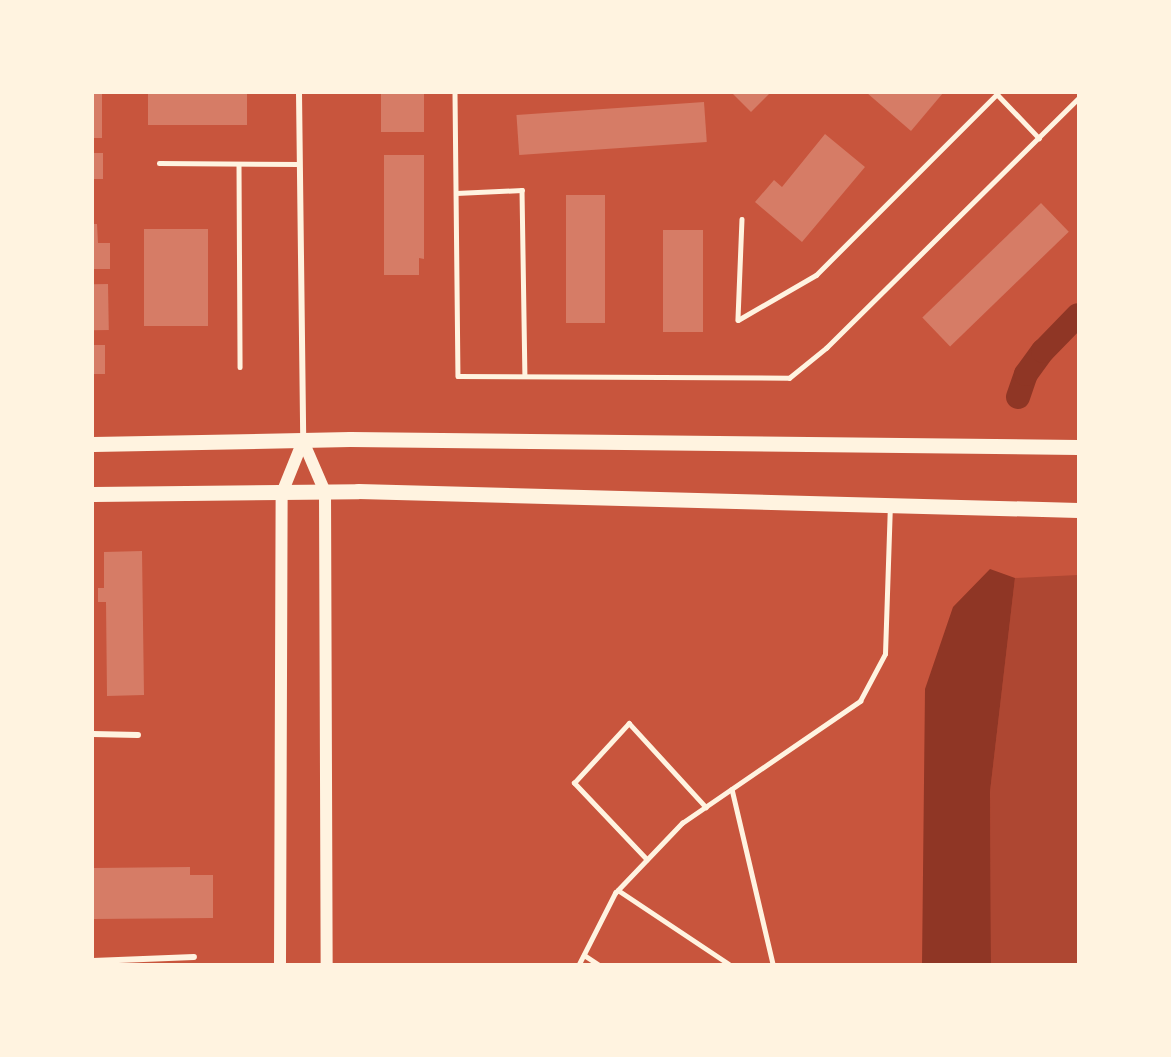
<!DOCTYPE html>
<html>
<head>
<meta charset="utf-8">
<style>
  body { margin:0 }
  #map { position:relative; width:1171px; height:1057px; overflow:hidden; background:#c8553d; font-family:"PT Sans",sans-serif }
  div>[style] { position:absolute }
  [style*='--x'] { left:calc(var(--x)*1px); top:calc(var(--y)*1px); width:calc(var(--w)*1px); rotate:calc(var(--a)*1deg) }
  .green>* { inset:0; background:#ae4732 }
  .water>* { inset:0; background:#8f3625 }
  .canal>* { height:24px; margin:-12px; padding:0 12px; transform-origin:12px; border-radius:12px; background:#8f3625 }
  .building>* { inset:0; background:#d67c66; transform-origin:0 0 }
  .service>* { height:4.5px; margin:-2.25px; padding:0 2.25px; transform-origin:2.25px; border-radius:2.25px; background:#fff3e0 }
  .minor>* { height:6px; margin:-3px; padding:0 3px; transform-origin:3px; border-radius:3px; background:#fff3e0 }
  .secondary>* { height:12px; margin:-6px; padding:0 6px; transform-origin:6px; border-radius:6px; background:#fff3e0 }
  .primary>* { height:15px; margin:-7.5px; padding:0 7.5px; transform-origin:7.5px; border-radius:7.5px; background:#fff3e0 }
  span { translate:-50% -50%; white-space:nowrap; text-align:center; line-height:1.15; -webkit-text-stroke:6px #fff3e0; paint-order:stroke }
  .frame { position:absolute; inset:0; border:94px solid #fff3e0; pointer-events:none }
</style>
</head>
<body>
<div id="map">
  <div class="green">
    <i style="clip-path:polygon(1078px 575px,1078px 964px,991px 964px,990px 792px,1015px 578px)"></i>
  </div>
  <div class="water">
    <i style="clip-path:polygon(990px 569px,1015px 578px,990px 792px,991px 964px,922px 964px,925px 689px,953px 607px)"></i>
  </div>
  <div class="canal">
    <i style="--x:1018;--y:397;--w:24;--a:-71"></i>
    <i style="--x:1026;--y:374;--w:29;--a:-54"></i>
    <i style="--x:1043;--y:351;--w:50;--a:-45.8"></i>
  </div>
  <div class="building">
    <i style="left:93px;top:93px;width:9px;height:45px"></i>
    <i style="left:148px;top:93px;width:99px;height:32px"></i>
    <i style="left:381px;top:93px;width:43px;height:39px"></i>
    <i style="clip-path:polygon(732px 93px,770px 93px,751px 112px)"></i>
    <i style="clip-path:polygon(867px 93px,943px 93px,911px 131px)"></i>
    <i style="left:704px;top:102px;width:40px;height:188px;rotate:86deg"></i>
    <i style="clip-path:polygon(825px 134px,865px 167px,802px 242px,755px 202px,774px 180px,782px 187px)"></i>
    <i style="left:93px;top:153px;width:10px;height:26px"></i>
    <i style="clip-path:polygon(384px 155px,424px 155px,424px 259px,419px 258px,419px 275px,384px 275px)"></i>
    <i style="left:566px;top:195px;width:39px;height:128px"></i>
    <i style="left:1041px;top:203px;width:40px;height:165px;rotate:46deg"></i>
    <i style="clip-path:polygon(93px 224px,97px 224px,98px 243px,110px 243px,110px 269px,93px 269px)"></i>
    <i style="left:144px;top:229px;width:64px;height:97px"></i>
    <i style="left:663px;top:230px;width:40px;height:102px"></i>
    <i style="left:108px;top:284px;width:46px;height:15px;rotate:89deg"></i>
    <i style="left:105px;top:345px;width:29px;height:12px;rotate:90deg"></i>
    <i style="clip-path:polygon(142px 551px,144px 695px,107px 696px,106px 602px,98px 602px,98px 588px,104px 588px,104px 552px)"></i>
    <i style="clip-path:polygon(190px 867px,190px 875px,213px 875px,213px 918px,93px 919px,93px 868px)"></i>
  </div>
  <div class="service">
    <i style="--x:455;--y:93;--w:283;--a:89.4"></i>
    <i style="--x:458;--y:376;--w:331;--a:0.3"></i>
    <i style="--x:789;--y:378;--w:48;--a:-39"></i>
    <i style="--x:826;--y:348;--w:354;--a:-44.7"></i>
    <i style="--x:159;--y:163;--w:140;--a:0.4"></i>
    <i style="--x:239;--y:164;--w:203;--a:89.7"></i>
    <i style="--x:456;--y:193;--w:66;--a:-2.6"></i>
    <i style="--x:522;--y:190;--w:186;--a:89.1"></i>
    <i style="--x:742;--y:219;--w:101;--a:92.3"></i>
    <i style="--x:738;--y:320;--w:90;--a:-30"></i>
    <i style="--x:816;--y:275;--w:256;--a:-45"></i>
    <i style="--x:997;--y:94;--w:61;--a:46.3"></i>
    <i style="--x:732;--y:789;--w:180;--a:76.8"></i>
    <i style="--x:647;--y:860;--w:106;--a:-133.5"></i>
    <i style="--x:574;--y:783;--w:81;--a:-47.5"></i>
    <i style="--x:629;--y:723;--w:114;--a:47.5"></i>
    <i style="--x:618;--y:890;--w:133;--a:33.7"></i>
    <i style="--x:584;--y:955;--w:17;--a:33"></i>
    <i style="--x:579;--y:964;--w:80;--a:-63.1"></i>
    <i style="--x:615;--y:893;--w:97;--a:-46.3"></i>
    <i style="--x:682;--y:823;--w:216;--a:-34.4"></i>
    <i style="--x:860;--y:701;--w:53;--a:-62"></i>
    <i style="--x:885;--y:654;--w:147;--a:-88.1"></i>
  </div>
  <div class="minor">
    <i style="--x:299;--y:93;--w:347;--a:89.3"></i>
    <i style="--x:93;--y:734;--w:45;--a:1.3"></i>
    <i style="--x:93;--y:961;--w:101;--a:-2.3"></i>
  </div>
  <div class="secondary">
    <i style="--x:303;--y:441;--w:56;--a:66.7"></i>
    <i style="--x:325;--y:492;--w:472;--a:89.8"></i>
    <i style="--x:280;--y:964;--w:471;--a:-89.8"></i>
    <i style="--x:282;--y:493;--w:56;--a:-68"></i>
  </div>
  <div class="primary">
    <i style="--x:93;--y:444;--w:257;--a:-1.1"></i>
    <i style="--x:350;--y:439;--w:728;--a:0.63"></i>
    <i style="--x:93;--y:494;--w:265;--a:-0.6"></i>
    <i style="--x:358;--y:491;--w:720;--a:1.51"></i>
  </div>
  <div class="frame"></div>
</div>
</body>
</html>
